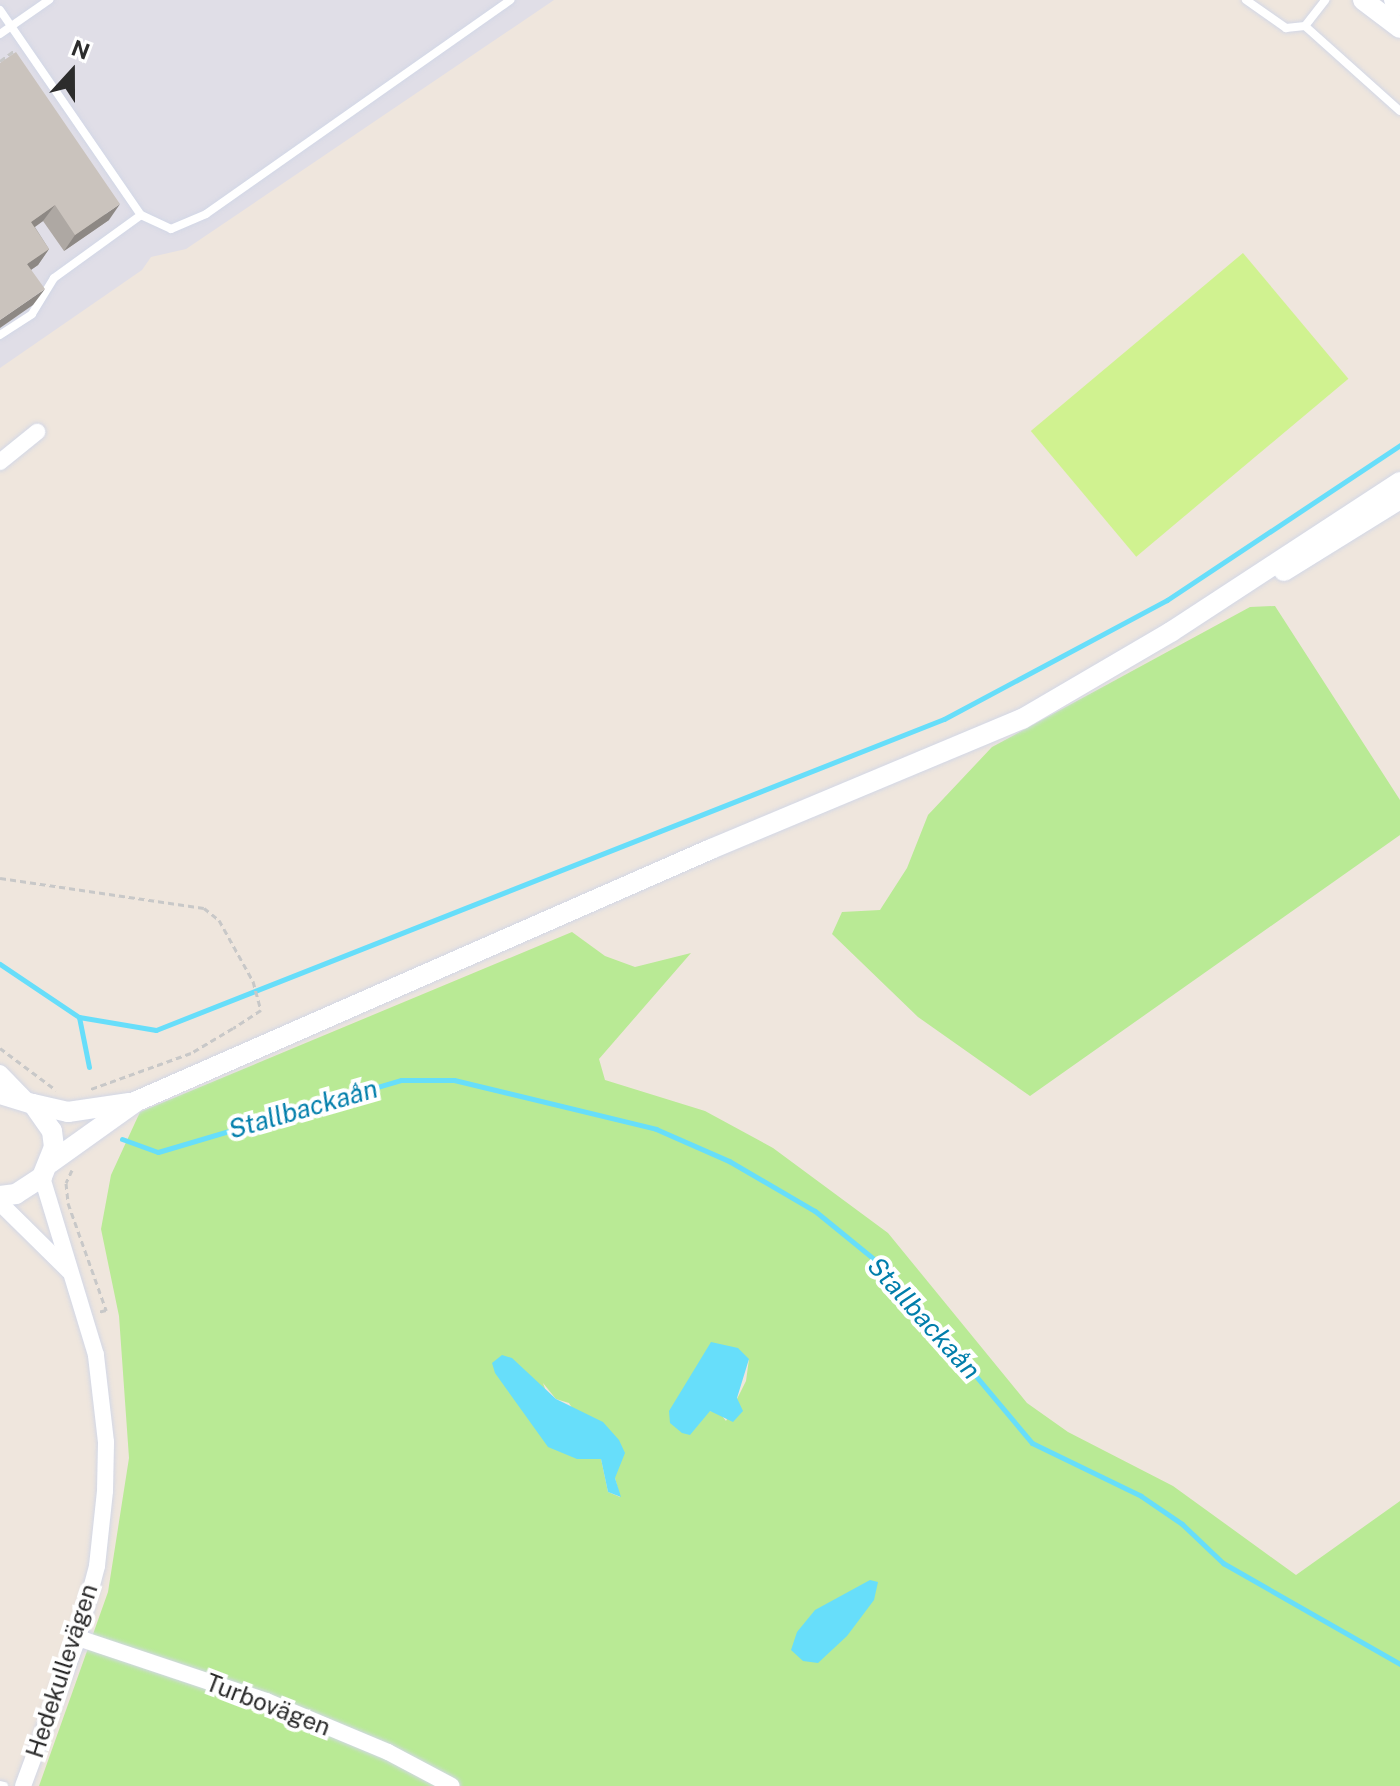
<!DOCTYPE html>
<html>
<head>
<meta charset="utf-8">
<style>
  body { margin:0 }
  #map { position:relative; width:1400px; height:1786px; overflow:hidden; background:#efe6dd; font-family:"Public Sans",sans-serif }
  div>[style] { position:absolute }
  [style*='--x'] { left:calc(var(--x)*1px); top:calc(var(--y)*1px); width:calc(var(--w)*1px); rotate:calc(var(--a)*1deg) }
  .industrial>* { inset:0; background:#e0dee7 }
  .green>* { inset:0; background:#b9ea95 }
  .pitch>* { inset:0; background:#d0f290; transform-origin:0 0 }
  .water>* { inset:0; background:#67defa }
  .stream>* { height:5px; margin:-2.5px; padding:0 2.5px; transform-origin:2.5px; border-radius:2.5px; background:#67defa }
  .path>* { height:3px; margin-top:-1.5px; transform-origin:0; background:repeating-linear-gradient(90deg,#c8c8c8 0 6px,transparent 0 10px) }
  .roads { filter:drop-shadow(0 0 2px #d2d7e6) drop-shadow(0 0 2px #d2d7e6) }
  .service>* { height:8px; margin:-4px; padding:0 4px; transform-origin:4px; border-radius:4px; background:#fff }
  .minor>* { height:16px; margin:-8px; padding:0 8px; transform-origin:8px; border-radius:8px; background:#fff }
  .tertiary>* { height:20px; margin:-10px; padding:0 10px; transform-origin:10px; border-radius:10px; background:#fff }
  .wall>* { inset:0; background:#aea8a3 }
  .shaded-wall>* { inset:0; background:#8d8884 }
  .building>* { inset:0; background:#cac3bd }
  span { translate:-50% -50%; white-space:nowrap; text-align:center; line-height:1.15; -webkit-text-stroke:8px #fff; paint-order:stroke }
  .street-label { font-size:24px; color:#2c2c2c }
  .water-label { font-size:26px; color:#017eab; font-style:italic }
  .north { position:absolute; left:32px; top:32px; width:80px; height:80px; -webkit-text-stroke:6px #fff; paint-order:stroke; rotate:21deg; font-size:22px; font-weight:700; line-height:32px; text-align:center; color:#2c2c2c }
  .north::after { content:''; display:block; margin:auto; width:28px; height:36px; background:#2c2c2c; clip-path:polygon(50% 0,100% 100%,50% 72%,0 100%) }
</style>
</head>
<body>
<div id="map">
  <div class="industrial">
    <i style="clip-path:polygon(0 0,554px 0,186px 249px,151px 257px,142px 270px,0 368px)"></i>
  </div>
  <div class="green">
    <i style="clip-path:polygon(1275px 606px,1400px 800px,1400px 835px,1030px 1096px,918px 1017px,832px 934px,842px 912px,880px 910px,907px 868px,928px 815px,992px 747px,1250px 607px)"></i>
    <i style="clip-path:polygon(evenodd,572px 932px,605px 956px,635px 967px,691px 953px,599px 1059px,605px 1080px,705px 1111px,773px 1148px,888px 1233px,1027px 1403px,1068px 1432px,1173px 1486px,1296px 1575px,1400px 1501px,1400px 1786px,39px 1786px,108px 1592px,129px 1458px,119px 1316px,101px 1229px,111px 1175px,140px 1112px,572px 932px,749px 1359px,746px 1381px,726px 1421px,719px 1412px,709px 1411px,690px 1435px,749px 1359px,572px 932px,543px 1383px,556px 1399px,569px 1403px,615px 1478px,620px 1497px,608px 1492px,601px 1459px,569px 1455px,543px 1383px)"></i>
  </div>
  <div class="pitch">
    <i style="left:1243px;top:253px;width:164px;height:277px;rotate:50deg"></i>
  </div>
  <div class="water">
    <i style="clip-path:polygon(711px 1342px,738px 1348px,749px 1359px,737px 1398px,743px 1411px,733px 1422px,710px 1411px,690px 1435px,682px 1433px,670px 1423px,669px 1411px)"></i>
    <i style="clip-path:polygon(502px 1355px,512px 1358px,556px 1399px,603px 1422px,619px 1440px,625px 1453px,615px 1478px,621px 1497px,608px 1492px,601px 1459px,577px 1459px,548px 1447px,495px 1373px,492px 1363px)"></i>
    <i style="clip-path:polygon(870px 1580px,878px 1582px,874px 1600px,847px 1636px,818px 1663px,803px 1661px,791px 1650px,797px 1632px,815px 1610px)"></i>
  </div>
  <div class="stream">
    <i style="--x:0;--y:964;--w:95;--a:33.9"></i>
    <i style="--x:79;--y:1017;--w:78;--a:9.6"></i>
    <i style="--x:156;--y:1030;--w:847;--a:-21.54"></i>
    <i style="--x:944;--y:719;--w:253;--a:-28.1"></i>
    <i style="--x:1167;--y:600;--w:280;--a:-33.6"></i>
    <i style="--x:79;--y:1017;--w:51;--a:78.7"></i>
    <i style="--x:122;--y:1139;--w:38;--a:20"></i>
    <i style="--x:158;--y:1152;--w:253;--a:-16.5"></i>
    <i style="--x:401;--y:1080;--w:53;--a:0"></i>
    <i style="--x:454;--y:1080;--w:208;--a:13.6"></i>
    <i style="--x:656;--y:1129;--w:80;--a:23.7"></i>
    <i style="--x:729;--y:1161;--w:99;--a:30.2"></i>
    <i style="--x:815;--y:1211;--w:92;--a:39.2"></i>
    <i style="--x:886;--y:1269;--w:227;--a:50"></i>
    <i style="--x:1032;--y:1443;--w:121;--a:25.9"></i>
    <i style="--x:1141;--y:1496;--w:50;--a:34.3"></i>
    <i style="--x:1182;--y:1524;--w:57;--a:43.6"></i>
    <i style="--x:1223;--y:1563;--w:204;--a:29.7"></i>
  </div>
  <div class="path">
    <i style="--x:0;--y:61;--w:17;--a:-36"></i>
    <i style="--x:0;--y:878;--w:206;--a:8.4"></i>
    <i style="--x:204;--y:908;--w:19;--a:39"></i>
    <i style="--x:219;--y:920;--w:70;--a:60.9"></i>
    <i style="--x:253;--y:981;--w:30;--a:75"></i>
    <i style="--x:261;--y:1010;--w:33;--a:147"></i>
    <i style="--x:233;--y:1028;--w:49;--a:149.2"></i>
    <i style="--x:191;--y:1053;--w:109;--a:160.2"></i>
    <i style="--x:0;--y:1048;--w:70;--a:36.9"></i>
    <i style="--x:72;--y:1170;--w:14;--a:115"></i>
    <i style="--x:66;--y:1183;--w:20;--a:84"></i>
    <i style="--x:68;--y:1203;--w:114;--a:70.4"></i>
    <i style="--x:106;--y:1310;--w:8;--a:166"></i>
  </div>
  <div class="roads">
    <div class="service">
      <i style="--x:1246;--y:0;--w:49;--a:35"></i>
      <i style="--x:1286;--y:28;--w:19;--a:-6"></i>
      <i style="--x:1305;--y:26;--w:33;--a:-52"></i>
      <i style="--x:0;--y:10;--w:249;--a:55.5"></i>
      <i style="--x:141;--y:215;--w:33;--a:25"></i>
      <i style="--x:171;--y:229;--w:38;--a:-23"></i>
      <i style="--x:206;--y:214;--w:372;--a:-35.1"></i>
      <i style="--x:1305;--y:26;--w:127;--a:41.8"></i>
      <i style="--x:0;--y:34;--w:60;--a:-34.8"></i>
      <i style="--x:0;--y:335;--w:38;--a:-33"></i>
      <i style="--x:32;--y:314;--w:42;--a:-58.6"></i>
      <i style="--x:54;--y:278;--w:107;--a:-35.9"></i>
      <i style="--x:0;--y:1785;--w:4;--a:14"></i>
    </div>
    <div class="minor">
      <i style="--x:0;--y:462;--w:48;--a:-39"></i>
      <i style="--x:0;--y:1073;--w:36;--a:46"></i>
      <i style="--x:0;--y:1203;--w:97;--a:44.6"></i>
      <i style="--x:78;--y:1638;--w:198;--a:18.5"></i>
      <i style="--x:266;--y:1701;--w:132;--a:22.7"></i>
      <i style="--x:388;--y:1752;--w:72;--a:28"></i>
      <i style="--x:23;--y:1786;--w:158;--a:-69.6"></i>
      <i style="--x:78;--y:1638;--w:74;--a:-75.2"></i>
      <i style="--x:97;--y:1566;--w:75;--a:-83.9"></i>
      <i style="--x:105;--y:1491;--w:49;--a:-88.8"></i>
      <i style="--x:106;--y:1442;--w:88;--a:-96.6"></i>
      <i style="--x:96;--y:1355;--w:186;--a:-106.9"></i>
    </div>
    <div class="tertiary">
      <i style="--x:1363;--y:0;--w:46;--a:37.1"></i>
      <i style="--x:1394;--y:0;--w:8;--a:40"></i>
      <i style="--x:1284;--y:571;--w:137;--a:-31.8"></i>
      <i style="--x:0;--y:1094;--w:34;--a:17"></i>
      <i style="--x:33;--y:1104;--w:33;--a:55"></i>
      <i style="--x:52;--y:1131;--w:16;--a:83"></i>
      <i style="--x:54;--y:1147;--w:32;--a:112"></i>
      <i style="--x:42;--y:1177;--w:31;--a:147"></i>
      <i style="--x:16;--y:1194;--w:16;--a:173"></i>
      <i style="--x:33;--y:1104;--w:36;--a:13"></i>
      <i style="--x:68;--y:1112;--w:62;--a:-8.4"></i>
      <i style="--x:50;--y:1163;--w:107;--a:-35.5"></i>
      <i style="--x:137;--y:1101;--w:627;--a:-23.7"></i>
      <i style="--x:711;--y:849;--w:337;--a:-22.7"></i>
      <i style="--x:1022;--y:719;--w:173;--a:-30.3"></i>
      <i style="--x:1171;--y:632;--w:274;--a:-33.2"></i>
    </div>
  </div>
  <div class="wall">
    <i style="clip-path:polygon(0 63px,109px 220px,64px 251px,43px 221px,35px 227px,49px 249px,38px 265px,31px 270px,33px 305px)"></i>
  </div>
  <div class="shaded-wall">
    <i style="clip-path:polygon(120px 204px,109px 220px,64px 251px,75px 235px)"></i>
    <i style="clip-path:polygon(55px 205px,43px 221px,19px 238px,31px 222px)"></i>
    <i style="clip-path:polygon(49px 249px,38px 265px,16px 280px,27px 264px)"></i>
    <i style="clip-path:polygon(45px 289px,33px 305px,0 328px,0 320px)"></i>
  </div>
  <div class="building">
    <i style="clip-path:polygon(16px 52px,120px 204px,75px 235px,55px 205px,31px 222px,49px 249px,27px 264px,45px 289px,0 320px,0 63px)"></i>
  </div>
  <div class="street-label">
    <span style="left:62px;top:1671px;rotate:-72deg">Hedekullevägen</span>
    <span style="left:268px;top:1705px;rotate:21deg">Turbovägen</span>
  </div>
  <div class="water-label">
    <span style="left:303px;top:1109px;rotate:-16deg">Stallbackaån</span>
    <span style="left:924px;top:1318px;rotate:48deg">Stallbackaån</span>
  </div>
  <div class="north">N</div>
</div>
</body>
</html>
